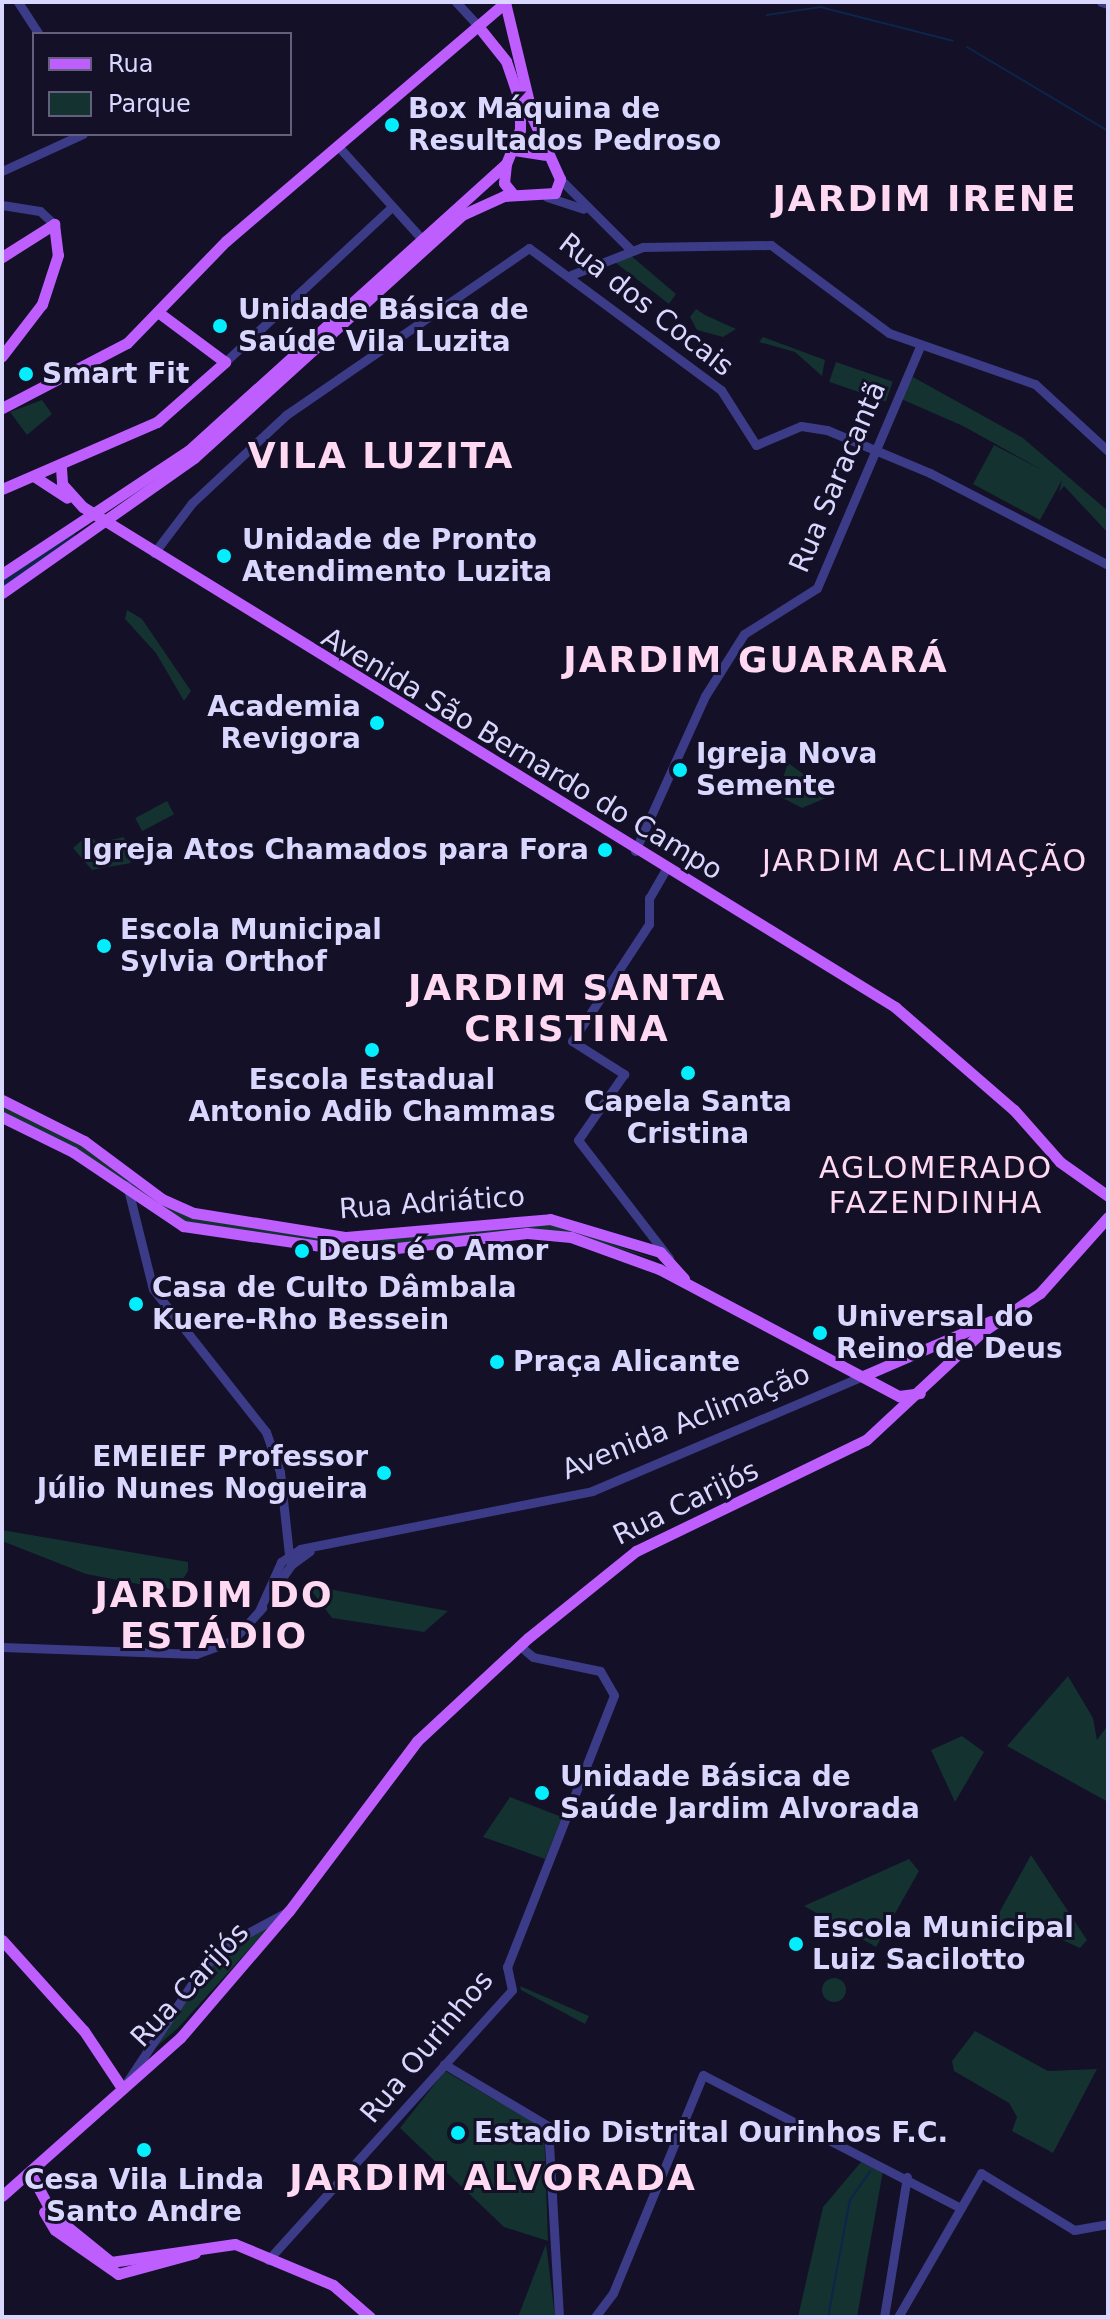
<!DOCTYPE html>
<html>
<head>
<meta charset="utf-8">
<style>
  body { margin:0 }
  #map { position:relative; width:1110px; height:2319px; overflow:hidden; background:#131028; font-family:"DejaVu Sans",sans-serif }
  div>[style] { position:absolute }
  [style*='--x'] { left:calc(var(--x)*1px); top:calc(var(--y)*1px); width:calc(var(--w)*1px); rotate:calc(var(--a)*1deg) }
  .green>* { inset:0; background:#133230; transform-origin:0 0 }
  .round { border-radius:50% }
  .stream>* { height:2px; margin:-1px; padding:0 1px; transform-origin:1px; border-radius:1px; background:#0c254b }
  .river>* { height:10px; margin:-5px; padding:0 5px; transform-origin:5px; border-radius:5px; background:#0c254b }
  .minor>* { height:9px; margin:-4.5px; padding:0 4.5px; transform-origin:4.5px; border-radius:4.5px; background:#3b3b87 }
  .major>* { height:11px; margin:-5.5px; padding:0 5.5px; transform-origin:5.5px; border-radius:5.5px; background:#be5eff }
  .dots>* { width:22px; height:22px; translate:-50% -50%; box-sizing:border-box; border:4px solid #131028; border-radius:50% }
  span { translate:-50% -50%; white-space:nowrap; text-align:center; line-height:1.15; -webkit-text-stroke:6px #131028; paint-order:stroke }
  .poi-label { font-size:28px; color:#dad7ff; font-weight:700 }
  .left { translate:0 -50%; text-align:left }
  .right { translate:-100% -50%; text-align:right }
  .street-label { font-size:28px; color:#dad7ff }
  .neighbourhood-label { font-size:30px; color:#ffd9f2; letter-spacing:2px }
  .district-label { font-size:36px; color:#ffd9f2; font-weight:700; letter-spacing:2px }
  .frame { position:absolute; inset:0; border:4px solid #dad7ff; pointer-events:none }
  .legend { position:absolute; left:32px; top:32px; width:260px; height:104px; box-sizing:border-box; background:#131028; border:2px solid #63607e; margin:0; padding:10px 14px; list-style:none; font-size:24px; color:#dad7ff }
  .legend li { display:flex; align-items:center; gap:16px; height:40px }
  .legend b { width:40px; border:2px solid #63607e }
</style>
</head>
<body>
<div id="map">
  <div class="green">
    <i style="clip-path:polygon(629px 254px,676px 294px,669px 304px,612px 260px)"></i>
    <i style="clip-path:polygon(696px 309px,705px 315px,736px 329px,723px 337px,697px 330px,690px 317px)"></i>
    <i style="clip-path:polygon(763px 337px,825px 360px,822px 376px,795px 352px,759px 342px)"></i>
    <i style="left:836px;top:362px;width:60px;height:21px;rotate:19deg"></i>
    <i style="clip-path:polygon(913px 377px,1023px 438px,1108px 511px,1108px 533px,1064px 486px,1059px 492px,1062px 480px,1040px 520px,973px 484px,994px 445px,1044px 471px,963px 426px,899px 398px)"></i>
    <i style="clip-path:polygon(42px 400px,52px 414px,27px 435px,10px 412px)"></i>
    <i style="clip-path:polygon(127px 610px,142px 619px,191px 691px,184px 701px,156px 653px,125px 619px)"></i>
    <i style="clip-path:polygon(788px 763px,820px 786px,833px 795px,802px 808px,777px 795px)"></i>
    <i style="left:167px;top:801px;width:15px;height:36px;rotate:62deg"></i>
    <i style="clip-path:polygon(89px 834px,97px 843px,124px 837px,131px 863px,92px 870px,73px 848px)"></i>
    <i style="clip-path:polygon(2px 1103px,82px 1143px,161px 1202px,336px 1239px,550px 1222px,660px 1261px,572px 1234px,362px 1249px,192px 1226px,2px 1114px)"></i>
    <i style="clip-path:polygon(2px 1530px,188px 1562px,188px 1571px,175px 1592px,155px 1582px,154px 1587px,86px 1574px,2px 1541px)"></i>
    <i style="clip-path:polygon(307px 1585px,448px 1611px,424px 1632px,332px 1618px)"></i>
    <i style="clip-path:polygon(1068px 1676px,1093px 1718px,1097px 1740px,1108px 1725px,1108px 1802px,1007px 1746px)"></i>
    <i style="clip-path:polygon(962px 1736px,984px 1752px,955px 1802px,931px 1750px)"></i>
    <i style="clip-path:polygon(510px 1797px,562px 1817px,545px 1859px,483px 1837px)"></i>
    <i style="clip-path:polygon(1031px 1855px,1087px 1940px,1080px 1948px,1032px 1926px,1011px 1934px,993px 1924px)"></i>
    <i style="clip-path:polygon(909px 1859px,919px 1871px,876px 1947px,804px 1906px)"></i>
    <i style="clip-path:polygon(273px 1923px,178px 2028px,148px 2054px,205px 1972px,234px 1944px)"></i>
    <i class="round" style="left:822px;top:1978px;width:24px;height:24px"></i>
    <i style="clip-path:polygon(520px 1986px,589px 2016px,585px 2024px,521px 1990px)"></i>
    <i style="clip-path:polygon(975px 2031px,1048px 2071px,1097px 2069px,1053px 2153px,1012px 2131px,1017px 2117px,1009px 2103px,954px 2071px,952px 2061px)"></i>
    <i style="clip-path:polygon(445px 2071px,544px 2128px,548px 2241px,504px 2227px,400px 2128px)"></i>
    <i style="clip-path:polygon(861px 2162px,883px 2171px,857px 2317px,798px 2317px,823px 2207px)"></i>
    <i style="clip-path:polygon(546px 2244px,555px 2317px,518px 2317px)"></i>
  </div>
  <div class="stream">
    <i style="--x:767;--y:15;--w:54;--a:-8.6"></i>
    <i style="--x:820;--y:7;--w:137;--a:14.3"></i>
    <i style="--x:967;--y:47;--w:164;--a:30.8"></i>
    <i style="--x:828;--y:2317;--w:119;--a:-79.4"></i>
    <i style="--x:850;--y:2200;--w:35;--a:-55"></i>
  </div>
  <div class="river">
    <i style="--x:2;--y:583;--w:83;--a:-35.2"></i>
  </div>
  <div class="minor">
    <i style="--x:18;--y:2;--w:38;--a:57"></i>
    <i style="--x:456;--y:2;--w:33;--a:47"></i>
    <i style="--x:1101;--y:2;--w:7;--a:16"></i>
    <i style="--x:337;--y:145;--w:127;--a:47.9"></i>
    <i style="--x:2;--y:171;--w:89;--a:-24.6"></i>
    <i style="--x:560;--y:179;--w:99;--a:45"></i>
    <i style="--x:547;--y:197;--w:38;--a:18"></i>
    <i style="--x:2;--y:205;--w:38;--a:9"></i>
    <i style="--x:40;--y:211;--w:19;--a:43"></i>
    <i style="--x:571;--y:275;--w:77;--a:-21.3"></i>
    <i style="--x:643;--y:247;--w:128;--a:-0.9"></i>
    <i style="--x:771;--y:245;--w:147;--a:36.7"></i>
    <i style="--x:889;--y:333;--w:155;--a:19.3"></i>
    <i style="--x:1035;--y:384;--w:99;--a:42.5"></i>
    <i style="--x:225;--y:362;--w:228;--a:-42.9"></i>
    <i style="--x:154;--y:553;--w:63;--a:-52.8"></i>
    <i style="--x:192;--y:503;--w:129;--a:-43.1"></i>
    <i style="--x:286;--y:415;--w:295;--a:-34.5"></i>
    <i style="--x:529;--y:248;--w:239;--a:36.5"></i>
    <i style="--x:721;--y:390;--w:65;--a:57.5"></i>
    <i style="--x:756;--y:445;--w:49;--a:-22.9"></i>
    <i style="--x:801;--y:426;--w:26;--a:9"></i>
    <i style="--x:827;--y:430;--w:112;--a:22.7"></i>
    <i style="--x:930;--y:473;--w:200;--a:27.3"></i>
    <i style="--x:635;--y:851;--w:170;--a:-65.7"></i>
    <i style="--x:705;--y:696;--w:73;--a:-57.8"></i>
    <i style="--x:744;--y:634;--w:86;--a:-32.2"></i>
    <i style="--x:817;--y:588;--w:263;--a:-66.9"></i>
    <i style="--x:666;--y:869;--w:34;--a:120"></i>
    <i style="--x:649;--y:898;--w:26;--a:90"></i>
    <i style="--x:649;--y:924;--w:140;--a:123.3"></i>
    <i style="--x:572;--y:1041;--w:62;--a:32.4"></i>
    <i style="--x:624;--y:1074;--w:80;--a:124.9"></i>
    <i style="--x:578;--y:1140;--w:149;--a:52.4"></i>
    <i style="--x:127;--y:1185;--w:107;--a:76"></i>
    <i style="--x:153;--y:1289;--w:182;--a:51.7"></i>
    <i style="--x:266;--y:1432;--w:42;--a:70.7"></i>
    <i style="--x:280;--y:1472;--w:83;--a:83.8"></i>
    <i style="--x:270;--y:1595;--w:38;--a:-55"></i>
    <i style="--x:292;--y:1564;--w:22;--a:-36"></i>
    <i style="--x:259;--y:1611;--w:54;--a:-65.8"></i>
    <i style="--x:281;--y:1562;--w:23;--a:-34"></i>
    <i style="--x:300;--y:1549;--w:298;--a:-11.2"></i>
    <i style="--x:592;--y:1491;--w:294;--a:-23"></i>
    <i style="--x:2;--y:1647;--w:194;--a:2.1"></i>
    <i style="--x:196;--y:1654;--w:38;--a:-20"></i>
    <i style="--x:232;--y:1641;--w:45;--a:-47.7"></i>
    <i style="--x:444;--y:2064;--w:121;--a:30.8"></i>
    <i style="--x:548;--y:2126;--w:191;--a:86.7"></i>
    <i style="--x:123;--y:2088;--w:141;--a:-56.5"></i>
    <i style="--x:201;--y:1970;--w:39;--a:-44"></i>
    <i style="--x:229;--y:1943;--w:68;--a:-28.1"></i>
    <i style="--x:268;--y:2260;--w:364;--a:-47.9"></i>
    <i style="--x:512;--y:1990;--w:24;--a:-102"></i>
    <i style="--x:507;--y:1967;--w:292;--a:-68.5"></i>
    <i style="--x:614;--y:1695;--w:28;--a:-120"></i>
    <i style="--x:600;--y:1671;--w:68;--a:-168.2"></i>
    <i style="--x:533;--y:1657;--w:17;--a:-140"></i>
    <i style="--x:595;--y:2317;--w:30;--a:-53"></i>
    <i style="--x:613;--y:2293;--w:236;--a:-67.6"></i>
    <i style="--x:703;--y:2075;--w:290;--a:27.3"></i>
    <i style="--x:884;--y:2317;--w:142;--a:-80.7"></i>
    <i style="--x:898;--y:2317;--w:166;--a:-60"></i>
    <i style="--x:981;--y:2173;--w:109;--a:31.5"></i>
    <i style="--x:1074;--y:2230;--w:35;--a:-10"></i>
  </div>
  <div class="major">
    <i style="--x:514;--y:150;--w:31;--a:9"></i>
    <i style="--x:506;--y:164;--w:19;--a:96"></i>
    <i style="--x:504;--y:183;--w:14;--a:51"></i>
    <i style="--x:2;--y:257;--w:62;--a:-32.4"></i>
    <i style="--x:54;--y:224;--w:31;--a:83"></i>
    <i style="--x:58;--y:255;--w:52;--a:108.1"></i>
    <i style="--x:42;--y:304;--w:66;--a:127.6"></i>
    <i style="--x:2;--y:408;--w:141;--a:-27.5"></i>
    <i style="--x:127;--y:343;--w:142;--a:-45.9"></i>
    <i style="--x:226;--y:241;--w:368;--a:-40.5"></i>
    <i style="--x:61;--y:468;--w:16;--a:86"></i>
    <i style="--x:62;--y:484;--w:31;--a:48"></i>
    <i style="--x:83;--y:507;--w:954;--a:31.62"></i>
    <i style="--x:895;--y:1007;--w:157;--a:40.9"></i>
    <i style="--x:1014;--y:1110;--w:69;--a:48.5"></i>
    <i style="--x:1060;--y:1162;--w:59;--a:35.3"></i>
    <i style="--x:35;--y:477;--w:38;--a:33"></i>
    <i style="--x:2;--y:489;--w:169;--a:-23.4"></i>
    <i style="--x:157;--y:422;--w:91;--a:-41.4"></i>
    <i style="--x:225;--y:362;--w:84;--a:-143.3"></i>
    <i style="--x:2;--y:574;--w:223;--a:-33.5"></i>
    <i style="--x:188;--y:451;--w:428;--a:-42.1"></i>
    <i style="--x:506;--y:164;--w:37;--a:-68"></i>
    <i style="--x:520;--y:130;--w:28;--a:-90"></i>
    <i style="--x:520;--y:102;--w:43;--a:-108.9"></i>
    <i style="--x:506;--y:61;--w:45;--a:-128.7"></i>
    <i style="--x:2;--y:593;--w:235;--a:-35.1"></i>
    <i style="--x:194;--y:458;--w:362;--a:-42.2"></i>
    <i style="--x:462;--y:215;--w:46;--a:-24.3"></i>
    <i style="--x:504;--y:196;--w:51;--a:-3.4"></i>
    <i style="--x:555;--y:193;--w:15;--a:-70"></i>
    <i style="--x:560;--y:179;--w:66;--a:-114.2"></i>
    <i style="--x:533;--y:119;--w:120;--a:-103.5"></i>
    <i style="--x:2;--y:1100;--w:92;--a:26.6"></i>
    <i style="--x:84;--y:1141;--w:97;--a:36.6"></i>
    <i style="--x:162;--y:1199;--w:35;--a:24"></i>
    <i style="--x:194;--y:1213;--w:154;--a:9"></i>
    <i style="--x:346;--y:1237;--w:205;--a:-5"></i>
    <i style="--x:550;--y:1219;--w:115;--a:16.7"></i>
    <i style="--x:660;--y:1252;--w:36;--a:48"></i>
    <i style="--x:2;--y:1117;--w:79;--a:26.2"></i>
    <i style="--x:73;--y:1152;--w:133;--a:33.9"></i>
    <i style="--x:183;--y:1226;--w:181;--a:8.3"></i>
    <i style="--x:362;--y:1252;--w:166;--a:-6.6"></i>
    <i style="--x:527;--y:1233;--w:44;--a:5.2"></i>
    <i style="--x:571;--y:1237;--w:94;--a:20"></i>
    <i style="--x:659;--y:1269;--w:272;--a:27.9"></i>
    <i style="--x:899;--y:1396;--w:21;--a:-8"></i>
    <i style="--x:863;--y:1376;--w:139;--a:-23.3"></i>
    <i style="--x:2;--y:1940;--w:122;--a:48"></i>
    <i style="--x:84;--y:2031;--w:65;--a:56.3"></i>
    <i style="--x:31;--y:2174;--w:47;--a:61.8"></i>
    <i style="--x:53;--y:2215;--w:75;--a:39"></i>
    <i style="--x:111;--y:2262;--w:125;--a:-8.3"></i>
    <i style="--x:235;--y:2244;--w:106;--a:22.7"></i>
    <i style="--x:333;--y:2285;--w:49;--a:40.9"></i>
    <i style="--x:2;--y:2196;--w:238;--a:-41.6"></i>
    <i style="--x:180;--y:2038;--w:167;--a:-49.4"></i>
    <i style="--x:289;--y:1911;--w:213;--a:-53"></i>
    <i style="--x:417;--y:1741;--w:151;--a:-42.9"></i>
    <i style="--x:528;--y:1638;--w:139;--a:-38.9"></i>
    <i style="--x:636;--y:1551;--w:255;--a:-25.8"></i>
    <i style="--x:866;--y:1440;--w:158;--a:-43"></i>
    <i style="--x:982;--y:1332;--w:70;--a:-33.9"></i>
    <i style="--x:1040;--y:1293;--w:102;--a:-48.2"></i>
    <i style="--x:44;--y:2212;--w:21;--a:59"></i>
    <i style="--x:55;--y:2230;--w:77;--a:34.9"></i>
    <i style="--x:118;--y:2274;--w:80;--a:-15.3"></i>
  </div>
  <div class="dots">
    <i style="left:392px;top:125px;background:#03eeff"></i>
    <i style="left:220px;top:326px;background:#03eeff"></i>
    <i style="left:26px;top:374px;background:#03eeff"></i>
    <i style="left:224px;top:556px;background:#03eeff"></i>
    <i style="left:377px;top:723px;background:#03eeff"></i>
    <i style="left:680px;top:770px;background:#03eeff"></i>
    <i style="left:605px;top:850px;background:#03eeff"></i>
    <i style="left:104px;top:946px;background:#03eeff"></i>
    <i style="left:372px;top:1050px;background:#03eeff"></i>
    <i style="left:688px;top:1073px;background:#03eeff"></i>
    <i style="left:302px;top:1251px;background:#03eeff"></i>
    <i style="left:136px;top:1304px;background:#03eeff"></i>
    <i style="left:820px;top:1333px;background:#03eeff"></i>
    <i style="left:497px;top:1362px;background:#03eeff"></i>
    <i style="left:384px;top:1473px;background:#03eeff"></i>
    <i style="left:542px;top:1793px;background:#03eeff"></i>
    <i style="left:796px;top:1944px;background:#03eeff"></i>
    <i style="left:458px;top:2133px;background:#03eeff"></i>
    <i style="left:144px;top:2150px;background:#03eeff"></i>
  </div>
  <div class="poi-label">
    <span class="left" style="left:408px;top:125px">Box Máquina de<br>Resultados Pedroso</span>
    <span class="left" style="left:238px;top:326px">Unidade Básica de<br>Saúde Vila Luzita</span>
    <span class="left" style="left:42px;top:374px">Smart Fit</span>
    <span class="left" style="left:242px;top:556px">Unidade de Pronto<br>Atendimento Luzita</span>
    <span class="right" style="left:361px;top:723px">Academia<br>Revigora</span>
    <span class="left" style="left:696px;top:770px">Igreja Nova<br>Semente</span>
    <span class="right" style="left:589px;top:850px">Igreja Atos Chamados para Fora</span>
    <span class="left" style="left:120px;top:946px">Escola Municipal<br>Sylvia Orthof</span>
    <span style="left:372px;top:1096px">Escola Estadual<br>Antonio Adib Chammas</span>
    <span style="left:688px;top:1118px">Capela Santa<br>Cristina</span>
    <span class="left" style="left:318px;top:1251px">Deus é o Amor</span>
    <span class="left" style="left:152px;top:1304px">Casa de Culto Dâmbala<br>Kuere-Rho Bessein</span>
    <span class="left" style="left:836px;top:1333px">Universal do<br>Reino de Deus</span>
    <span class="left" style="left:513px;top:1362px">Praça Alicante</span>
    <span class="right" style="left:368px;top:1473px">EMEIEF Professor<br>Júlio Nunes Nogueira</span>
    <span class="left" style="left:560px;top:1793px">Unidade Básica de<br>Saúde Jardim Alvorada</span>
    <span class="left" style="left:812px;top:1944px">Escola Municipal<br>Luiz Sacilotto</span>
    <span class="left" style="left:474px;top:2133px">Estadio Distrital Ourinhos F.C.</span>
    <span style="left:144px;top:2196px">Cesa Vila Linda<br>Santo Andre</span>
  </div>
  <div class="street-label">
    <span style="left:646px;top:305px;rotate:38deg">Rua dos Cocais</span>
    <span style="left:838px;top:477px;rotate:-67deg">Rua Saracantã</span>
    <span style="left:522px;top:754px;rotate:31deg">Avenida São Bernardo do Campo</span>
    <span style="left:432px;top:1203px;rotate:-4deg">Rua Adriático</span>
    <span style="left:686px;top:1422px;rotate:-22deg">Avenida Aclimação</span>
    <span style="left:686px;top:1503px;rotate:-26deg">Rua Carijós</span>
    <span style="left:190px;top:1985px;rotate:-47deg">Rua Carijós</span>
    <span style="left:427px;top:2047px;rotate:-50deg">Rua Ourinhos</span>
  </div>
  <div class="neighbourhood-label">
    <span style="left:925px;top:861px">JARDIM ACLIMAÇÃO</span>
    <span style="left:936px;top:1185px">AGLOMERADO<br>FAZENDINHA</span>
  </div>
  <div class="district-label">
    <span style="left:925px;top:199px">JARDIM IRENE</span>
    <span style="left:381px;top:456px">VILA LUZITA</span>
    <span style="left:756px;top:660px">JARDIM GUARARÁ</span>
    <span style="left:567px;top:1008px">JARDIM SANTA<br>CRISTINA</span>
    <span style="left:214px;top:1615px">JARDIM DO<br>ESTÁDIO</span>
    <span style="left:493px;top:2178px">JARDIM ALVORADA</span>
  </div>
  <div class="frame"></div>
  <ul class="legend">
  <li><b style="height:10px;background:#be5eff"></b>Rua</li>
  <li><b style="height:22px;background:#133230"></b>Parque</li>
  </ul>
</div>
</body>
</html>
